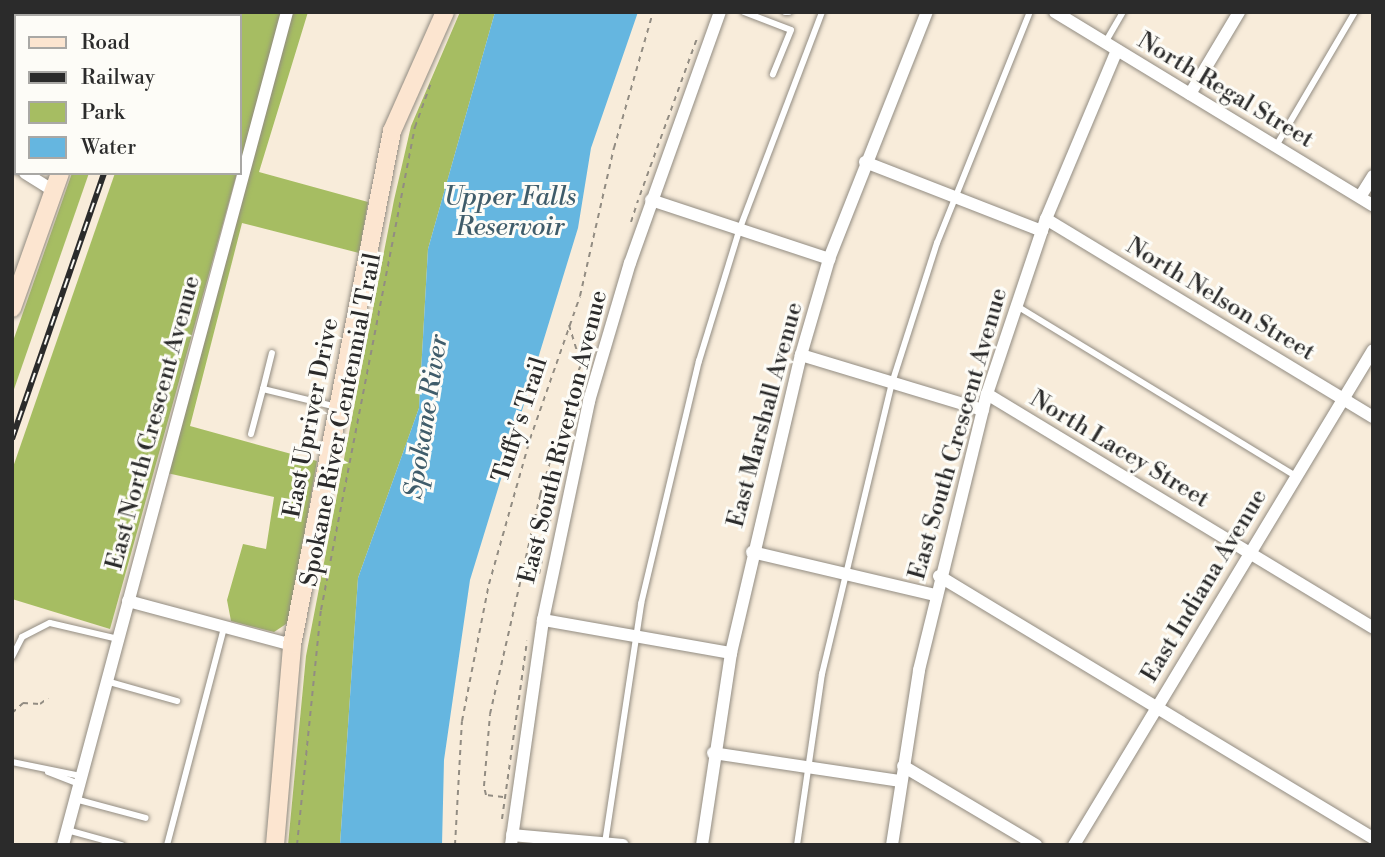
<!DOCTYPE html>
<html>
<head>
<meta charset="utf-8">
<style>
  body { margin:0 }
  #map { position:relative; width:1385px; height:857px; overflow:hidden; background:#f8ecda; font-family:"Libre Bodoni",serif }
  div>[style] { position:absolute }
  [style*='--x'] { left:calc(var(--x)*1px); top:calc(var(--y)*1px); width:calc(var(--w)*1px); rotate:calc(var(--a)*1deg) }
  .green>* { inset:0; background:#a6bd62 }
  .water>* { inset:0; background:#65b6e0 }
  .path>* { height:2px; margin-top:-1px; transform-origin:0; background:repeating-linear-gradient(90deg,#928c82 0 5px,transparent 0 10px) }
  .roads { filter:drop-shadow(0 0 2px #928c82) drop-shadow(0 0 2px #928c82) }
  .lane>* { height:6px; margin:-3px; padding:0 3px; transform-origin:3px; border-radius:3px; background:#fff }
  .street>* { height:12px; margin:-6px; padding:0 6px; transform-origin:6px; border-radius:6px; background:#fff }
  .secondary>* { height:18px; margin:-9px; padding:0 9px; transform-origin:9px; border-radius:9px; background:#fce5d0 }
  .rail>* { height:6px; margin-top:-3px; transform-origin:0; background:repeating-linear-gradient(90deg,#fdfcf7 0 10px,#2b2b2b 0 20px); box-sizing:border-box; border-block:2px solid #2b2b2b }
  span { translate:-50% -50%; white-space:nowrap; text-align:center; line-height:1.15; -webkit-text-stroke:6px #fdfcf7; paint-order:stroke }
  .street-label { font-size:24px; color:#2b2b2b }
  .water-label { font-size:26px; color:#3f5c6a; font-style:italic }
  .frame { position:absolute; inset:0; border:14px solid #2b2b2b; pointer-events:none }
  .legend { position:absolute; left:14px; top:14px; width:228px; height:161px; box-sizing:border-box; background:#fdfcf7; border:2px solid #a9a8a5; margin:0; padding:9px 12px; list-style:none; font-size:21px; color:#2b2b2b }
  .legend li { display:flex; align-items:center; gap:14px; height:35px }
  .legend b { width:35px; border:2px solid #a9a8a5 }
</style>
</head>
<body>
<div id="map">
  <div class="green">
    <i style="clip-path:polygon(171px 12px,282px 12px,240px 165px,240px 16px,170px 16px)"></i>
    <i style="clip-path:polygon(292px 12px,308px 12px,259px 172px,368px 202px,359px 253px,242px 223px,190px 426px,317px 461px,289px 622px,274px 632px,231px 621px,227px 600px,243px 544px,266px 549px,274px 497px,167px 473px)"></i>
    <i style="clip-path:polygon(460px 12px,495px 12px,428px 249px,419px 408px,358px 578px,340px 845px,288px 845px,306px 656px,394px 200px,411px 126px)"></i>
    <i style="clip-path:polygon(72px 173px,89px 173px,12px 395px,12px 344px)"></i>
    <i style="clip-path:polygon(115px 173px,237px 173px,110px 629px,12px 599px,12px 470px)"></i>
  </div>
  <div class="water">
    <i style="clip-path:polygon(495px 12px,638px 12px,591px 148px,578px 228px,470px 580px,444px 760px,442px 845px,340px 845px,358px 578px,419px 408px,428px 249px)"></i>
  </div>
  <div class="path">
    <i style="--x:640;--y:195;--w:169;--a:-70"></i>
    <i style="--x:631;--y:222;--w:23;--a:-72"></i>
    <i style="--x:569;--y:325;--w:39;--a:73"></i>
    <i style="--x:539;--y:574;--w:93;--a:-78.2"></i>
    <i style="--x:12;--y:713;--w:15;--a:-42"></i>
    <i style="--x:23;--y:703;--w:17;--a:3"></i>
    <i style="--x:40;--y:704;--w:10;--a:-37"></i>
    <i style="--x:503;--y:797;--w:17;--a:-173"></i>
    <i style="--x:486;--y:795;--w:9;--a:-103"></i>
    <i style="--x:484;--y:786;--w:72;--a:-85.2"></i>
    <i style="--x:490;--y:714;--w:225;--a:-77.1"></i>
    <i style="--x:540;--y:495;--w:121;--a:-73.2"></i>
    <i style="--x:575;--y:379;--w:64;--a:-67"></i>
    <i style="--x:502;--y:819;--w:180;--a:-82"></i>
    <i style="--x:297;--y:845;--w:236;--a:-84.2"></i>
    <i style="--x:321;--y:610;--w:492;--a:-79"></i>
    <i style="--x:415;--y:127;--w:50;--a:-70.1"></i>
    <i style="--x:455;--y:845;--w:124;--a:-86.8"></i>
    <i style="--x:462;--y:721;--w:140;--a:-78.9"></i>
    <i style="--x:489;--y:584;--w:151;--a:-74.2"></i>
    <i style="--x:530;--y:439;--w:151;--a:-70.7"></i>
    <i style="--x:580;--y:296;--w:152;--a:-77.1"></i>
    <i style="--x:614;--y:148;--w:141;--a:-74"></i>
  </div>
  <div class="roads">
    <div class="lane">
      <i style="--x:744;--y:12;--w:50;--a:21"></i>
      <i style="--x:791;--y:30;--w:48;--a:112.2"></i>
      <i style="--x:785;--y:12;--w:4;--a:0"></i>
      <i style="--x:1105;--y:43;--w:36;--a:-60"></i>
      <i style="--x:1276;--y:146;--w:156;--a:-59.5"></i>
      <i style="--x:1017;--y:306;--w:327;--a:31.4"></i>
      <i style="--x:263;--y:389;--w:37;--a:-76"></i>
      <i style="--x:251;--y:434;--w:47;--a:-75.1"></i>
      <i style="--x:263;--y:389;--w:76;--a:13.7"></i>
      <i style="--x:12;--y:657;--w:22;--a:-63"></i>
      <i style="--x:22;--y:637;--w:31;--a:-27"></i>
      <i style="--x:50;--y:623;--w:70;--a:13.2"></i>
      <i style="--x:106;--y:681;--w:74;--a:15.7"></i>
      <i style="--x:12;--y:762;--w:70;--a:11.5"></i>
      <i style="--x:48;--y:772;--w:33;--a:21"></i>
      <i style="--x:75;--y:799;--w:73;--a:15"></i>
      <i style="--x:67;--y:830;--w:57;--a:15.3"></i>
      <i style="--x:605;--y:843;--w:242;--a:-81.4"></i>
      <i style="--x:641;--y:604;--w:250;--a:-76.6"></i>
      <i style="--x:699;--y:361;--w:139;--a:-72.9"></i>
      <i style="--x:740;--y:228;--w:231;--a:-69.2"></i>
      <i style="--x:167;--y:845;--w:225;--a:-75.3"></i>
      <i style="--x:797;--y:845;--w:173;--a:-81.7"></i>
      <i style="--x:822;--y:674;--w:299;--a:-76.5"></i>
      <i style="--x:892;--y:383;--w:147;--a:-72.2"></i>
      <i style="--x:937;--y:243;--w:249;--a:-68.1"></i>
    </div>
    <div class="street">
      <i style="--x:1055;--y:12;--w:372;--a:31.3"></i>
      <i style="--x:1190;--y:94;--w:96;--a:-59.1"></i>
      <i style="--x:865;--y:162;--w:190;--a:21.3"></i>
      <i style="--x:12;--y:165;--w:5;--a:37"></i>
      <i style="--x:25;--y:173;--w:34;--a:32"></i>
      <i style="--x:1360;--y:197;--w:25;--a:-58"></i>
      <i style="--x:651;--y:200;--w:188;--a:18.3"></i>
      <i style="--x:1046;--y:219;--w:382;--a:31.2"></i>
      <i style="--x:801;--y:355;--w:190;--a:16.8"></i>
      <i style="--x:987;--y:394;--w:451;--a:31.2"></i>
      <i style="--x:752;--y:552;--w:188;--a:13.2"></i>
      <i style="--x:939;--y:576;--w:507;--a:31.12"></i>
      <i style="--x:128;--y:601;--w:170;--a:15"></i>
      <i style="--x:543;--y:620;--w:191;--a:10"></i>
      <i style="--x:713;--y:753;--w:189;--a:8.5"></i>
      <i style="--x:903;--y:766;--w:155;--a:30.7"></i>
      <i style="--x:512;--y:835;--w:111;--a:5.1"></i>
      <i style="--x:63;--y:845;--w:863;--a:-74.95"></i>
      <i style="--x:511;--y:845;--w:227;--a:-81.9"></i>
      <i style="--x:543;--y:620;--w:224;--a:-78.1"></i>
      <i style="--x:589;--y:401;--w:144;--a:-73.5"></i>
      <i style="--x:630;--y:263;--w:267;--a:-70.3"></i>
      <i style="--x:702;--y:845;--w:194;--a:-81.4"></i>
      <i style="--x:731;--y:653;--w:306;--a:-76.8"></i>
      <i style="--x:801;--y:355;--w:100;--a:-73.7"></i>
      <i style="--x:829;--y:259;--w:266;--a:-68.4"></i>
      <i style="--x:892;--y:845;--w:177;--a:-81.2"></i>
      <i style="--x:919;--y:670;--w:284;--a:-76.2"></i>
      <i style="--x:987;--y:394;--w:185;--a:-71.4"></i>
      <i style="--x:1046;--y:219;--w:183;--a:-67.2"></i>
      <i style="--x:1074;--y:845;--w:578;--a:-58.87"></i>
    </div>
    <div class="secondary">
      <i style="--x:115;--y:16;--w:4;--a:-76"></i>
      <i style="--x:12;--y:308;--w:143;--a:-70.4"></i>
      <i style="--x:275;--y:845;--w:201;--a:-85.1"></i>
      <i style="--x:292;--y:645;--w:524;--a:-78.99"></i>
      <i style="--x:392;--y:131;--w:130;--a:-66"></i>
    </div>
  </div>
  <div class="rail">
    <i style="--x:159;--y:16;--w:4;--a:-76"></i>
    <i style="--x:12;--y:439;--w:281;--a:-70.9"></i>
  </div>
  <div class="street-label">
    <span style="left:1225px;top:91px;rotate:31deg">North Regal Street</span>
    <span style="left:1220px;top:300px;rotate:31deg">North Nelson Street</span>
    <span style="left:766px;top:415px;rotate:-75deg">East Marshall Avenue</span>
    <span style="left:312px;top:418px;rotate:-79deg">East Upriver Drive</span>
    <span style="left:342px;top:420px;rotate:-79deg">Spokane River Centennial Trail</span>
    <span style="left:521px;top:420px;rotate:-72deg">Tuffy's Trail</span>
    <span style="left:154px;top:423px;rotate:-75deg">East North Crescent Avenue</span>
    <span style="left:959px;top:434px;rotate:-74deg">East South Crescent Avenue</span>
    <span style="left:564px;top:437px;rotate:-76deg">East South Riverton Avenue</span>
    <span style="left:1119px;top:450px;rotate:31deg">North Lacey Street</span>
    <span style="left:1205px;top:586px;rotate:-59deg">East Indiana Avenue</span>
  </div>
  <div class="water-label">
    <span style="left:510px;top:213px">Upper Falls<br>Reservoir</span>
    <span style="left:427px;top:417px;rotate:-81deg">Spokane River</span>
  </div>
  <div class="frame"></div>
  <ul class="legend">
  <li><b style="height:9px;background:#fce5d0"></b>Road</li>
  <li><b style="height:9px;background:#2b2b2b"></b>Railway</li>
  <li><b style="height:19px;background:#a6bd62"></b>Park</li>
  <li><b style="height:19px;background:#65b6e0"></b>Water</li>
  </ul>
</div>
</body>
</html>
